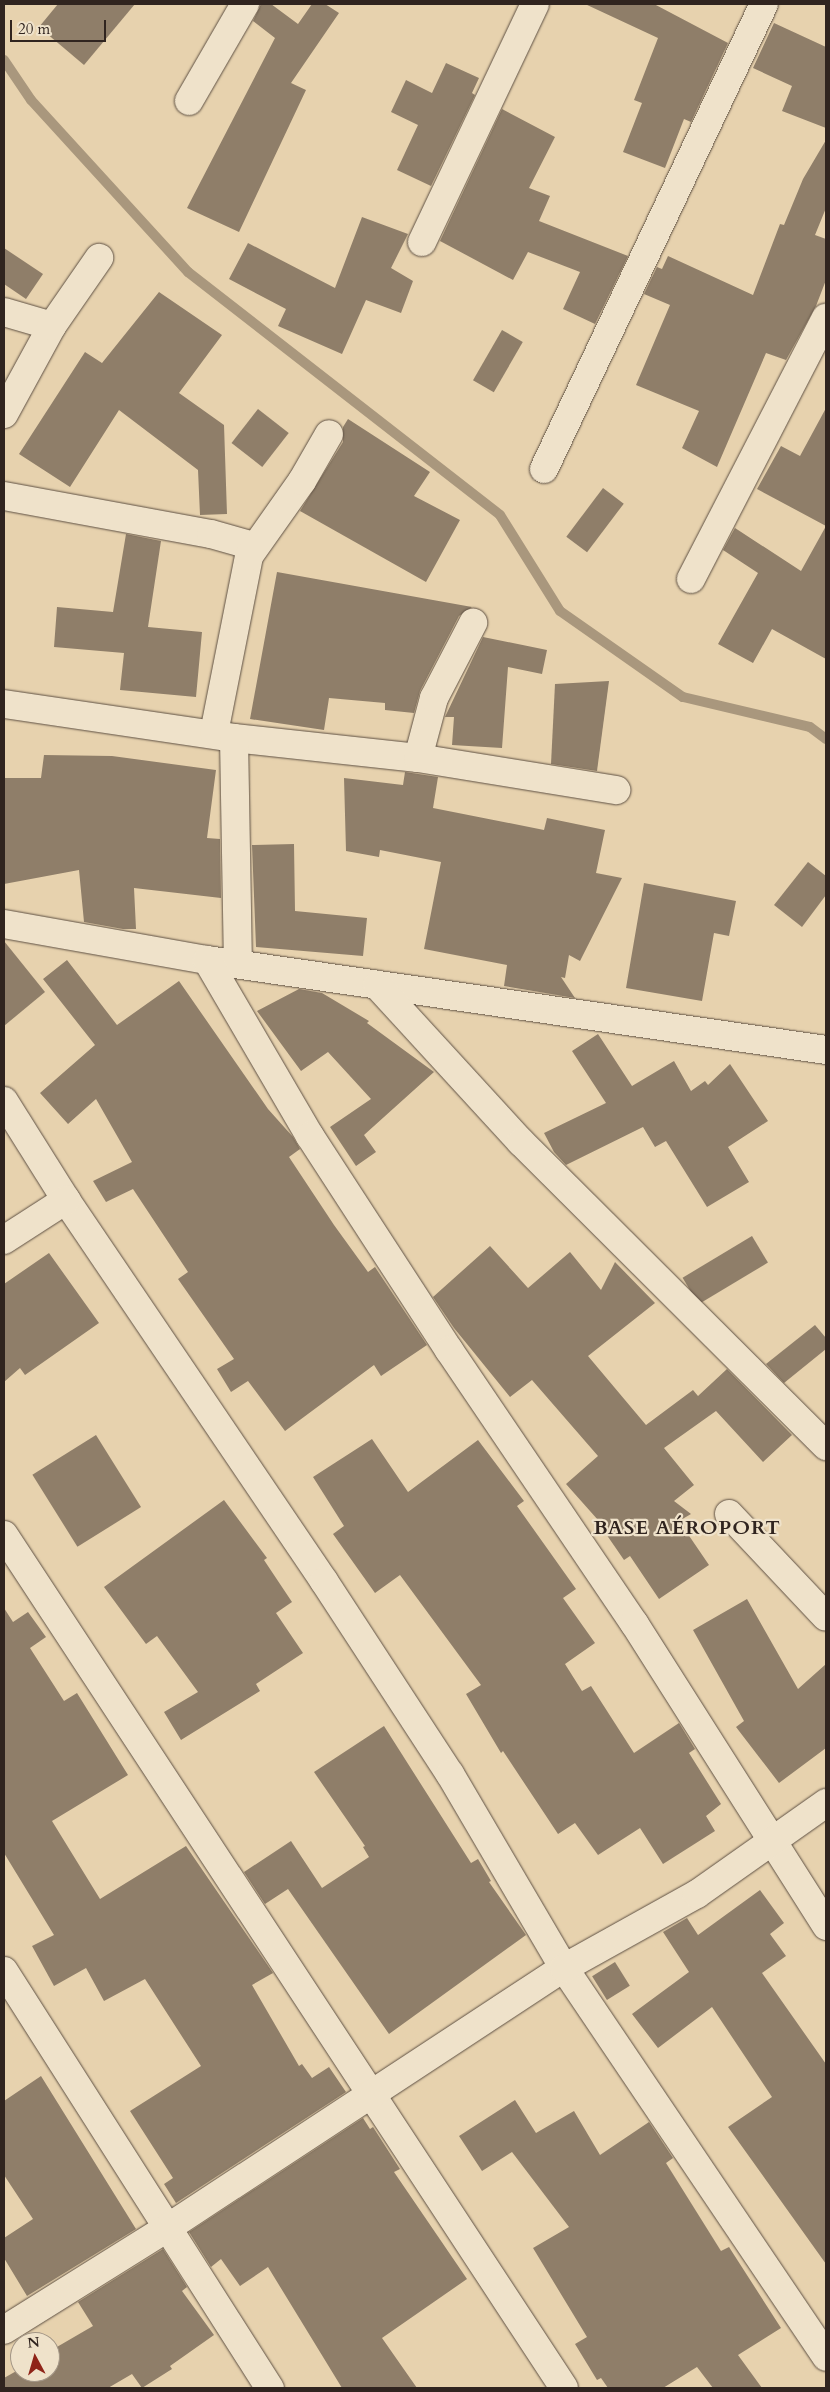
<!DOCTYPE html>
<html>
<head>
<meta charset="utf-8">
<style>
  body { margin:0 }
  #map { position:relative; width:830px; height:2392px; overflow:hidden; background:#e7d2ae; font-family:Cardo,serif }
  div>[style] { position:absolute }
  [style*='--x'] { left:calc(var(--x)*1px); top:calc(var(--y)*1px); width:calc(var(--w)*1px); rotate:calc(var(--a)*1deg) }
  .stream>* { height:10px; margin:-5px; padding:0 5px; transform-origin:5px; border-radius:5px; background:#a9977d }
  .building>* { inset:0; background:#8f7e69; transform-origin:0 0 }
  .roads { filter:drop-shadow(0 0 1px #5e5043) drop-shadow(0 0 1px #5e5043) }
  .minor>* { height:28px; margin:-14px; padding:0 14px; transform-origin:14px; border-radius:14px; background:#efe2ca }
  span { translate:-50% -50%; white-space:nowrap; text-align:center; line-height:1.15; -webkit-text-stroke:4.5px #efe2ca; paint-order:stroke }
  .district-label { font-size:20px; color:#30241f; font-weight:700; letter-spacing:1px }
  .frame { position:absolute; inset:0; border:5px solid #30241f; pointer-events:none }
  .north { position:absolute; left:10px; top:2332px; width:50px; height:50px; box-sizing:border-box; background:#efe2ca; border:1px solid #a39686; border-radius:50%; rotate:354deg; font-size:14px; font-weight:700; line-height:20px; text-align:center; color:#30241f }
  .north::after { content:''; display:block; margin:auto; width:18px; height:22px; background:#8f2418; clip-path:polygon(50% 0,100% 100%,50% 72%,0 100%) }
  .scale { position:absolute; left:10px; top:20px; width:96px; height:22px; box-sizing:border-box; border:2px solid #30241f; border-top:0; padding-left:6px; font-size:15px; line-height:18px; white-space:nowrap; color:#30241f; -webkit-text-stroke:4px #efe2ca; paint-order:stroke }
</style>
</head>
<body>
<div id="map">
  <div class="stream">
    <i style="--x:4;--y:60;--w:48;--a:56"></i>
    <i style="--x:31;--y:100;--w:233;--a:47.6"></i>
    <i style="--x:188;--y:272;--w:395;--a:37.9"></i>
    <i style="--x:500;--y:515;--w:113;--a:58"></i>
    <i style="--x:560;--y:611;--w:150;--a:35"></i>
    <i style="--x:683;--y:697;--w:130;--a:13.3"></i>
    <i style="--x:810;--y:727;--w:20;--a:37"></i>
  </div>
  <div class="building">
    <i style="clip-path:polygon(58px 4px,135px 4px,84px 65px,39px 27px)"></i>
    <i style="clip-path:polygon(261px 4px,271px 4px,298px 24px,312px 4px,325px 4px,339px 13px,291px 83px,306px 90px,239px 232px,187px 208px,275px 38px,253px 21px)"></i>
    <i style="clip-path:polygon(585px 4px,654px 4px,728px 43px,691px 122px,684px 119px,665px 168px,623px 152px,642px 103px,634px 100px,658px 38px)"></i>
    <i style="clip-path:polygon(774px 23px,826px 47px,826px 128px,782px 111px,792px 86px,753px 68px)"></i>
    <i style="clip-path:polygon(446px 63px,479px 78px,472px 93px,475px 95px,431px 186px,397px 170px,418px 125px,391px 112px,406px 80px,432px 93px)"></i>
    <i style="clip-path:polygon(502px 109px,555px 137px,529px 188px,550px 196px,539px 221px,628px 256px,595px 324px,563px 309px,580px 272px,528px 252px,513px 280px,440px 241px)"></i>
    <i style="clip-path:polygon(826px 140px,826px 208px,815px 235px,826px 239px,826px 280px,816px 306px,786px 360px,766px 353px,717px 467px,682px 448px,699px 411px,636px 385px,670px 305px,644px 294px,657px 267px,662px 269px,668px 256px,753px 295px,780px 224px,784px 225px,803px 179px)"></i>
    <i style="clip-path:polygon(362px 217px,408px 234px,391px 268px,413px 281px,401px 313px,366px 300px,342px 354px,278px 326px,286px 309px,229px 279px,248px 243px,335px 288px)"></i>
    <i style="clip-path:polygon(4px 248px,43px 274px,26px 299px,4px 284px)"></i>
    <i style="clip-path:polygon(159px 292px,222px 335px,179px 393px,224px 425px,227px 514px,200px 515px,198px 470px,119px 410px,70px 487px,19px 454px,85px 352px,102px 363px)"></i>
    <i style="left:502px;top:330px;width:24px;height:58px;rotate:30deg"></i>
    <i style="clip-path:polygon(826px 408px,826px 659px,772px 629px,753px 663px,718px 644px,758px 573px,723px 550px,735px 528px,801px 571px,826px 526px,757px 489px,781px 446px,800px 456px)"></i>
    <i style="left:258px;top:409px;width:39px;height:43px;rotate:38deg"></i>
    <i style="clip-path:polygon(348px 419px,430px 472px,414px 496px,460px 520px,426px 582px,300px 511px,343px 442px,343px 427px)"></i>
    <i style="left:603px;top:488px;width:26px;height:61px;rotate:37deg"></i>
    <i style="clip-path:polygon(126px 534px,161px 541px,148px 627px,202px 632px,196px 697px,120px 690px,124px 653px,54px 647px,57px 607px,113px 612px)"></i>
    <i style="clip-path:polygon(277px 572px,472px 607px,459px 616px,420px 691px,414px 713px,385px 710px,385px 703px,329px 698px,324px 730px,250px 719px)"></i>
    <i style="clip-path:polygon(483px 637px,547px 650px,542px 674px,508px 667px,502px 748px,452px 745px,454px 717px,445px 717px)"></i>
    <i style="clip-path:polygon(609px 681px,597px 771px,551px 764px,555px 684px)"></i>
    <i style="clip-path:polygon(44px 755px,112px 756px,216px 770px,207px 838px,220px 839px,221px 898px,134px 888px,136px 929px,123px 929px,84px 922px,79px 870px,4px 884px,4px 778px,41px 778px)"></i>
    <i style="clip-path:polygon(405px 772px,438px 777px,433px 808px,544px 830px,547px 818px,605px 830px,596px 873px,622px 878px,580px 961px,569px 955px,565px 978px,561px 977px,575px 998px,504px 986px,507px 965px,424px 949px,441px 862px,380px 850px,379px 857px,346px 851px,344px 778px,403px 785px)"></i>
    <i style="clip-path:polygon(294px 844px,295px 911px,367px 918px,363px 956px,256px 947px,252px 845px)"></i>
    <i style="clip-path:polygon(808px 862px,826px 876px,826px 895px,802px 927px,774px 905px)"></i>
    <i style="clip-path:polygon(644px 883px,736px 901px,729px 936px,714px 933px,702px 1001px,626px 988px)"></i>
    <i style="clip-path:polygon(4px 941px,45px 992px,4px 1026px)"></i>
    <i style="clip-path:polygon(67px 960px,117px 1025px,179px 981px,268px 1109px,293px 1137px,300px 1149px,289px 1157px,334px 1225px,368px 1272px,375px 1267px,427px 1345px,381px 1376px,374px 1365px,285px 1431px,248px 1381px,231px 1392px,217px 1369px,234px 1359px,178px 1279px,188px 1272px,133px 1189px,106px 1202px,93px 1181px,132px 1162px,96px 1099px,68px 1124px,40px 1093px,95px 1045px,43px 979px)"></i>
    <i style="clip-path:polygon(299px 989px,322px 993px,369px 1021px,367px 1023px,434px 1072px,364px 1135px,376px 1152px,356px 1166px,330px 1127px,371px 1099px,328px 1052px,301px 1071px,257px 1011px)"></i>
    <i style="clip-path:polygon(598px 1034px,632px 1086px,674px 1061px,691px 1091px,705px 1081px,708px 1085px,730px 1064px,768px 1121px,728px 1147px,749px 1182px,707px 1207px,666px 1141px,655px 1147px,643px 1127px,566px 1165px,554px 1152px,544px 1133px,606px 1103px,572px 1051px)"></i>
    <i style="left:752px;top:1236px;width:31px;height:81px;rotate:59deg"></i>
    <i style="clip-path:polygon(490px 1246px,528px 1288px,570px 1252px,601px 1290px,615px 1262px,655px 1303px,588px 1356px,646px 1425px,693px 1390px,698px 1396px,727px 1369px,792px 1435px,763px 1462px,716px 1411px,664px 1448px,694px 1485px,674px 1501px,691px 1514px,679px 1521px,709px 1565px,659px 1599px,630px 1556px,624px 1560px,604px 1531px,606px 1529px,566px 1484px,598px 1456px,532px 1380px,510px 1397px,454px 1328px,433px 1297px)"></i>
    <i style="clip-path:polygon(49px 1253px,99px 1323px,25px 1375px,20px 1368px,4px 1382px,4px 1284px)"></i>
    <i style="clip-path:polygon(815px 1325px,826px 1338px,826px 1349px,784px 1383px,766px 1364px)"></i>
    <i style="left:96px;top:1435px;width:85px;height:75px;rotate:58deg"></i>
    <i style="clip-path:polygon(372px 1439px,408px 1492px,478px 1440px,524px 1501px,517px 1506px,576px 1589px,563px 1598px,595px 1643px,565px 1664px,582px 1691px,591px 1686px,634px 1753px,679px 1723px,695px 1749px,689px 1753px,721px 1804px,706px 1816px,715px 1831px,663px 1864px,640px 1828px,598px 1855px,575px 1823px,558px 1834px,503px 1751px,501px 1753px,466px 1694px,481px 1685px,400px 1575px,375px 1593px,333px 1534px,344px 1526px,313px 1477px)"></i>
    <i style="clip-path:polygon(224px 1500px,267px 1558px,264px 1560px,292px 1602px,276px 1613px,303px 1653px,256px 1684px,260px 1691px,181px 1740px,164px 1712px,198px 1692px,157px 1636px,146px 1644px,104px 1587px)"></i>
    <i style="clip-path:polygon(747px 1599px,798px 1689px,826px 1664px,826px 1748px,779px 1783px,736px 1727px,744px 1721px,693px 1630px)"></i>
    <i style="clip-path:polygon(4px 1608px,13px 1622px,28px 1612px,46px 1637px,30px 1648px,64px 1701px,77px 1693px,128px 1775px,52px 1821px,100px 1899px,186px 1846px,273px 1973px,252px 1985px,299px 2066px,302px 2064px,312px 2078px,329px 2067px,346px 2092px,176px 2203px,164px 2184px,173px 2178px,130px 2111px,201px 2066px,145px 1979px,104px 2001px,86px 1968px,54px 1986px,32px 1946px,54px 1935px,4px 1853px)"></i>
    <i style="clip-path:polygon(384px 1726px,471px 1863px,478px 1859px,491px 1881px,489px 1882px,526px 1935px,389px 2034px,288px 1889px,265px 1904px,244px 1872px,291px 1841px,322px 1888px,369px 1857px,363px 1847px,365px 1846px,314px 1772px)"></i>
    <i style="clip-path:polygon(760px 1890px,784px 1923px,770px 1934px,786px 1956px,762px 1973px,826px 2064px,826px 2264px,728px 2127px,772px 2097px,712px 2007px,658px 2048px,632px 2014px,689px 1972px,663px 1932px,687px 1918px,698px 1935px)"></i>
    <i style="left:615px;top:1962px;width:28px;height:27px;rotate:58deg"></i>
    <i style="clip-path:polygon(41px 2076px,136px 2229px,27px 2296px,4px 2258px,4px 2238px,33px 2219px,4px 2175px,4px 2101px)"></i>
    <i style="clip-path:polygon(515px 2100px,536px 2133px,574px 2111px,600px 2155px,649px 2122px,673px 2158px,666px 2163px,721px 2251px,729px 2247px,781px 2328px,738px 2355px,762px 2388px,713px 2388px,697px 2367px,663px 2388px,608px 2388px,601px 2378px,597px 2380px,575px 2344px,587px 2337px,533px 2248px,569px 2227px,512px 2152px,482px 2171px,459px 2136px)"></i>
    <i style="clip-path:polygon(363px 2118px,370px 2129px,373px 2127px,400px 2169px,394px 2172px,467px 2279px,382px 2338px,417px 2388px,342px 2388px,268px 2267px,240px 2286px,221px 2259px,211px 2267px,189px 2232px)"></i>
    <i style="clip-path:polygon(163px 2249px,187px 2287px,182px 2291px,214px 2335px,170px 2366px,172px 2369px,142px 2388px,132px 2374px,108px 2388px,4px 2388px,4px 2378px,20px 2369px,20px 2372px,50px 2372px,50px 2351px,93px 2326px,78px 2302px)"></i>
  </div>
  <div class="roads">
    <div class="minor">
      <i style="--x:189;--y:101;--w:112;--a:-60"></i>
      <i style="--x:422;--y:242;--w:263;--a:-64.6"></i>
      <i style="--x:4;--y:312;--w:50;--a:16.3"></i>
      <i style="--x:4;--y:414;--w:100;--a:-61.4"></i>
      <i style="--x:52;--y:326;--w:83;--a:-55.3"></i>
      <i style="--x:544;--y:469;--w:514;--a:-64.68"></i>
      <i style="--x:4;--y:496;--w:210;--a:10.4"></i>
      <i style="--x:211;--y:534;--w:44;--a:15.9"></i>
      <i style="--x:691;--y:579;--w:294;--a:-62.7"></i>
      <i style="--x:4;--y:704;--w:232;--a:8.4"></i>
      <i style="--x:234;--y:738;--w:185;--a:6.2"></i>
      <i style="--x:418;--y:758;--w:201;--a:9.2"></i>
      <i style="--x:214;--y:733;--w:180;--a:-78.8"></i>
      <i style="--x:249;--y:556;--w:92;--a:-54.8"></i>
      <i style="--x:302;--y:481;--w:54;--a:-60.1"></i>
      <i style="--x:234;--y:738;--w:226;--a:89"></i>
      <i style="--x:418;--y:758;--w:62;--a:-75.1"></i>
      <i style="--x:434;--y:698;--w:85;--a:-62.5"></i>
      <i style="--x:4;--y:924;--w:206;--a:10.1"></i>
      <i style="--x:207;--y:960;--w:626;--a:8.27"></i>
      <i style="--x:207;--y:960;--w:204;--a:59.7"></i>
      <i style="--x:310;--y:1136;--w:255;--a:57"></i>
      <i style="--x:449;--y:1350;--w:330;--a:55.9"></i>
      <i style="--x:634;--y:1623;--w:359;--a:57.6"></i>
      <i style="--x:377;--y:985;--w:213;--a:47.5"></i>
      <i style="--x:521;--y:1142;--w:431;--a:44.9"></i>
      <i style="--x:4;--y:1101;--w:117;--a:57.9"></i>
      <i style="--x:66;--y:1200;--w:460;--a:55.9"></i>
      <i style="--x:324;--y:1581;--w:230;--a:56.9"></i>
      <i style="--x:450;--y:1774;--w:225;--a:59.6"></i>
      <i style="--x:564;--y:1968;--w:469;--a:56"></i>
      <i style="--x:4;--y:1240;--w:74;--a:-32.8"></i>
      <i style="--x:729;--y:1514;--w:141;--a:46.7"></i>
      <i style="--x:4;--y:1535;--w:1020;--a:56.71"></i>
      <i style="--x:4;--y:1971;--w:495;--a:57.5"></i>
      <i style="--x:4;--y:2330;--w:195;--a:-32"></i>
      <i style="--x:169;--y:2227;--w:472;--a:-33.3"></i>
      <i style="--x:564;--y:1968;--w:152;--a:-29.1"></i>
      <i style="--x:697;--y:1894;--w:158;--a:-35.2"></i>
    </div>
  </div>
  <div class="district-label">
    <span style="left:687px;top:1527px">BASE AÉROPORT</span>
  </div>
  <div class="frame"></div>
  <div class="north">N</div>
  <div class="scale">20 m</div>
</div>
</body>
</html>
